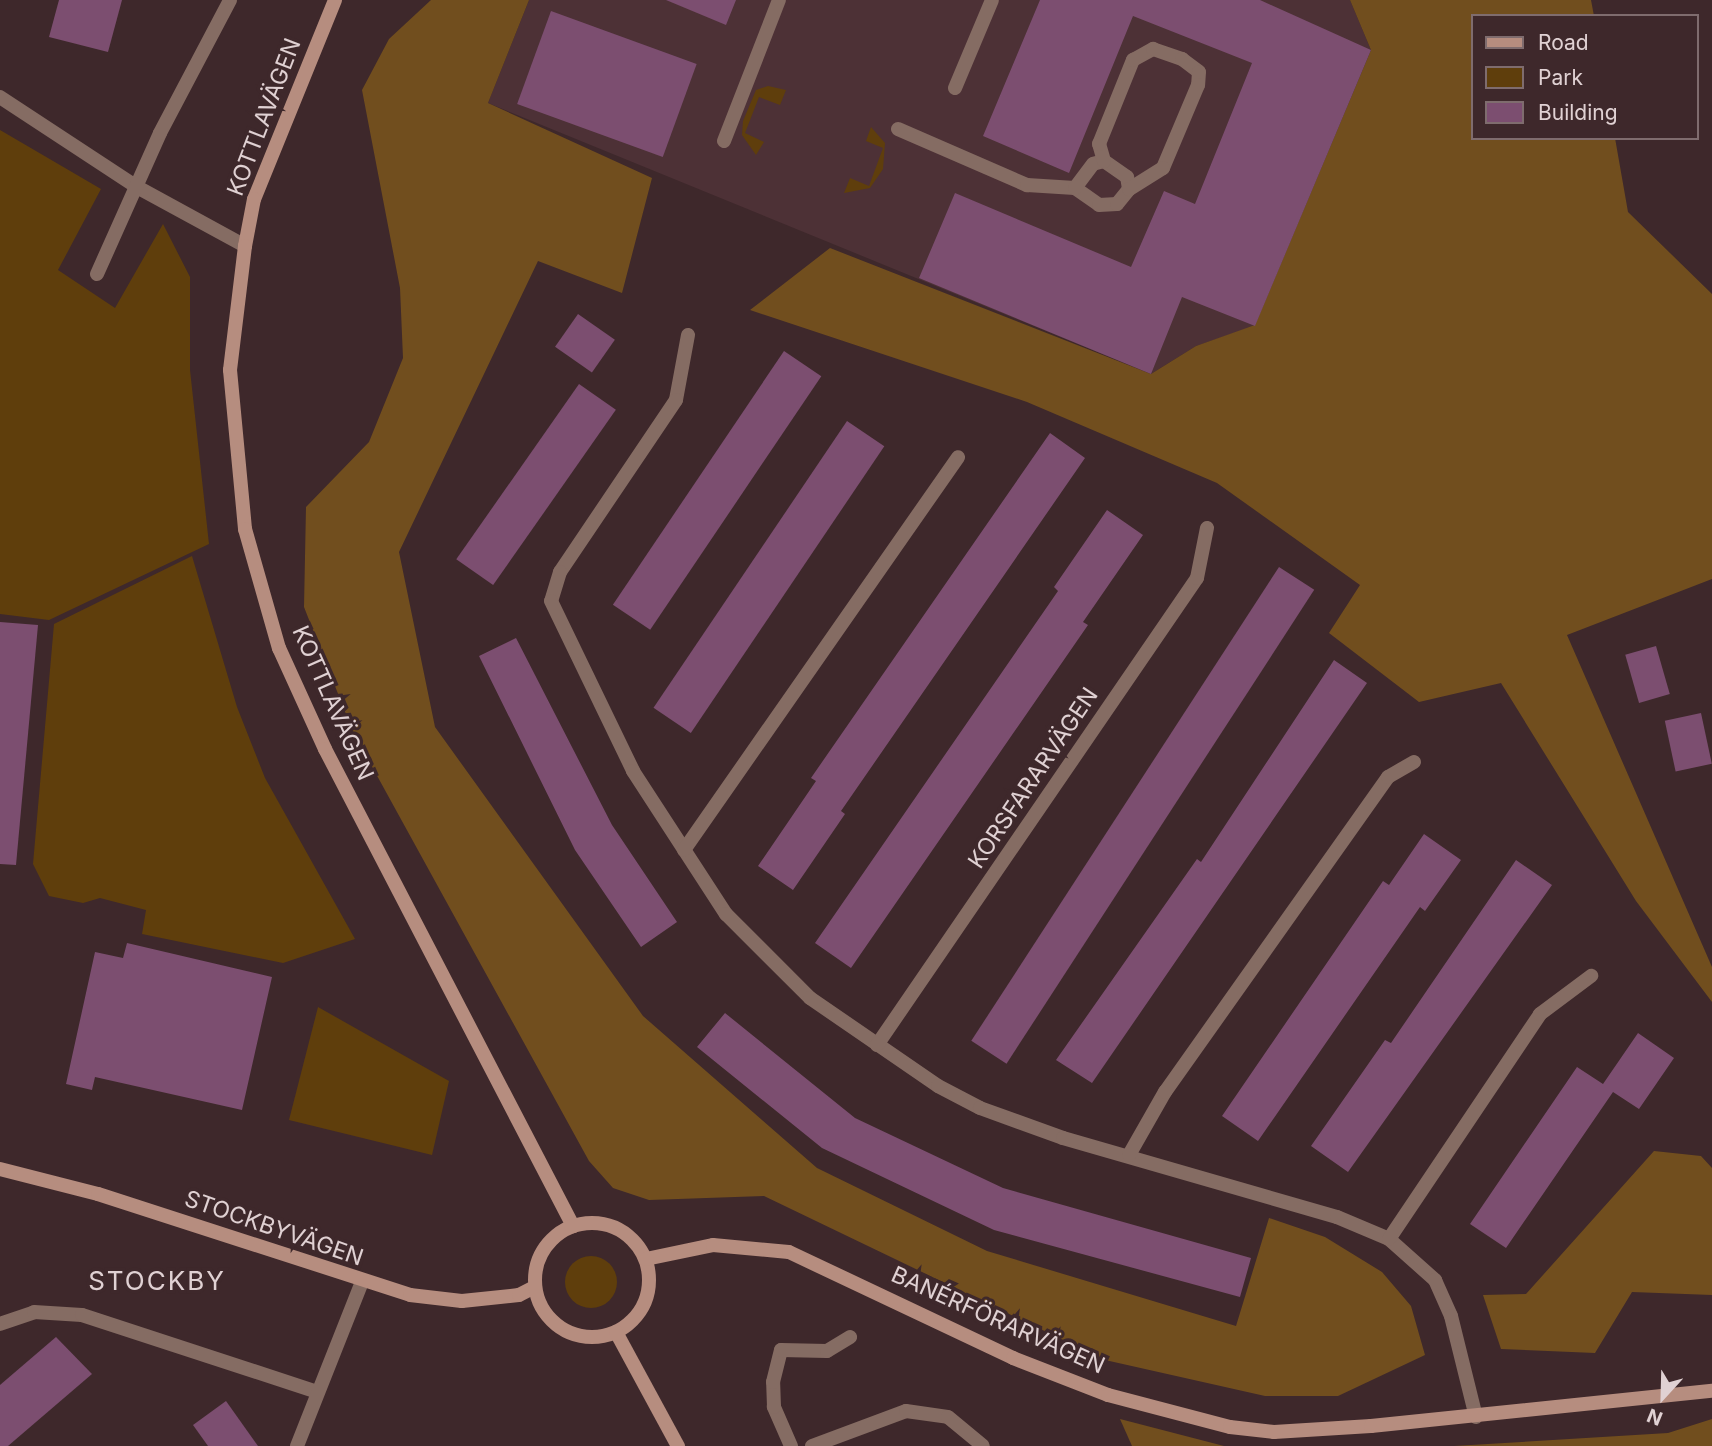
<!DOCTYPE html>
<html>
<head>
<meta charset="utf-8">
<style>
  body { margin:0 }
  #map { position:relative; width:1712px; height:1446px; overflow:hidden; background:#3e282b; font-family:Inter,sans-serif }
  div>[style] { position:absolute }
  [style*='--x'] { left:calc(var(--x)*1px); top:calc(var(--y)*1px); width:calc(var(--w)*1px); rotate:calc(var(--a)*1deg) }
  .built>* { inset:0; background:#4d3136 }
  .green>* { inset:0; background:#5f3e0c }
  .round { border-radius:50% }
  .forest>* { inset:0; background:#714e1e }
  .building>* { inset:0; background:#7c4e70; transform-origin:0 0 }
  .lane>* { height:14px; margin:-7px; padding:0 7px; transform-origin:7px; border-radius:7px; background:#856c63 }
  .street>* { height:14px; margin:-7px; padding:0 7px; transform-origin:7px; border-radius:7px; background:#856c63 }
  .secondary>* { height:14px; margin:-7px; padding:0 7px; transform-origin:7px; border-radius:7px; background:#b68d7f }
  .secondary>.ring { margin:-7px; padding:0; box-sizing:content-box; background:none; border:14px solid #b68d7f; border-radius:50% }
  span { translate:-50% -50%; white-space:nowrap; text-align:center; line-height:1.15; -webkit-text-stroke:7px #3e282b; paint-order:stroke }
  .street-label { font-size:23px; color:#e0d1d3 }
  .quarter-label { font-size:26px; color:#e0d1d3; letter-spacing:2px }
  .legend { position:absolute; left:1471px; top:14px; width:228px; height:126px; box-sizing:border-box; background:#3e282b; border:2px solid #7f6c6e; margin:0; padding:9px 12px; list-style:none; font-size:21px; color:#e0d1d3 }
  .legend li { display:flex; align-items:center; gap:14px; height:35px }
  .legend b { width:35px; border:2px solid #7f6c6e }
  .north { position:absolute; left:1628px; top:1362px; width:70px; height:70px; -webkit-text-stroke:5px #3e282b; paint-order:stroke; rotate:202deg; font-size:19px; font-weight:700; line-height:28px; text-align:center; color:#e0d1d3 }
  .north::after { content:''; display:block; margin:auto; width:24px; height:32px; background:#e0d1d3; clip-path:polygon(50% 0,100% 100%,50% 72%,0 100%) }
</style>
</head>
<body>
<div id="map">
  <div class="built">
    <i style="clip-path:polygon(529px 0,1350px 0,1371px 50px,1255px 326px,1196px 346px,1151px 374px,488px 103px)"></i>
  </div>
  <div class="green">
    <i style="clip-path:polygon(768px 86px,786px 90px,780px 105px,759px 97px,745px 133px,764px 142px,756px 155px,742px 135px,743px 121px,756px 90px)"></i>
    <i style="clip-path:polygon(871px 127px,885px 143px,883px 169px,870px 188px,844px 193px,850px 178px,869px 186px,883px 148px,866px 141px)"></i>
    <i style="clip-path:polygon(0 130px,101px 189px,58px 270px,115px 308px,163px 224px,190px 277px,190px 370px,209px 544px,49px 620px,0 614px)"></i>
    <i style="clip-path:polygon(192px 556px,237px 707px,265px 778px,355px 939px,283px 963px,142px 934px,146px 910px,100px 898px,83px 903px,49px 896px,33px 864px,54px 624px)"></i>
    <i style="clip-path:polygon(318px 1007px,449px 1081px,432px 1155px,289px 1120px)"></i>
    <i class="round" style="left:565px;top:1256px;width:52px;height:52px"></i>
  </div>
  <div class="forest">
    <i style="clip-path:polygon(431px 0,529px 0,488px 103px,652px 178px,622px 293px,538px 261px,399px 552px,435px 727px,643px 1016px,817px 1168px,987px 1251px,1236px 1326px,1269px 1218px,1325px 1237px,1382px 1272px,1411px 1306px,1425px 1355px,1338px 1396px,1265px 1396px,1105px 1360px,764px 1196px,649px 1200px,613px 1188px,589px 1161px,353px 732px,304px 607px,306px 507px,369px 442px,403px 358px,400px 288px,362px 90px,389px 39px)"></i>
    <i style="clip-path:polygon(1350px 0,1591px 0,1594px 16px,1472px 16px,1472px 138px,1615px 138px,1628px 212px,1712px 294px,1712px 579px,1567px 635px,1712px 967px,1712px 1002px,1636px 901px,1501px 683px,1419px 702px,1329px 633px,1360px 585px,1217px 483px,1027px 402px,750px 310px,830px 248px,1151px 374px,1196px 346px,1255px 325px,1371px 50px)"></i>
    <i style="clip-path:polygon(1654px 1151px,1701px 1156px,1712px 1168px,1712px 1295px,1632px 1292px,1595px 1353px,1501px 1349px,1483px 1295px,1526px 1294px)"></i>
    <i style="clip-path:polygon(1120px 1419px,1224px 1446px,1132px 1446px)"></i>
    <i style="clip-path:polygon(1712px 1419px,1712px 1446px,1454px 1446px,1668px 1433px)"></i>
  </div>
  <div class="building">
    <i style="clip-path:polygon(59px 0,122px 0,108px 52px,49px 37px)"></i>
    <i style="clip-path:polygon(666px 0,736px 0,726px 25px)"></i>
    <i style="clip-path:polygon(1040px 0,1260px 0,1371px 50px,1255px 326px,1182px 297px,1151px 374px,919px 278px,955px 193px,1131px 267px,1164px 191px,1195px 204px,1252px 63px,1133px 16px,1069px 173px,983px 136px)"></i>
    <i style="left:551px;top:11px;width:155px;height:99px;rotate:20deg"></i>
    <i style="left:578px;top:314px;width:45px;height:40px;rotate:35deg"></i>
    <i style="left:784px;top:351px;width:45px;height:306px;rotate:34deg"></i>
    <i style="left:579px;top:384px;width:45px;height:214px;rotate:35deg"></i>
    <i style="left:847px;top:421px;width:45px;height:346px;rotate:34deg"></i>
    <i style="clip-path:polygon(1050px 433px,1085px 458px,841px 811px,845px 814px,793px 890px,758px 866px,816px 781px,811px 778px)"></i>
    <i style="clip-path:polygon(1107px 510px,1143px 535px,1083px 622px,1088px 625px,851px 968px,815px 943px,1058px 591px,1054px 587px)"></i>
    <i style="left:1279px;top:567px;width:42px;height:565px;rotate:33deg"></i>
    <i style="clip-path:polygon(0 622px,38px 625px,16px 865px,0 864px)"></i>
    <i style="clip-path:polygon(516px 638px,612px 825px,677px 922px,641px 947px,575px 850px,479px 656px)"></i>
    <i style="left:1656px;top:646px;width:50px;height:32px;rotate:74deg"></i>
    <i style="clip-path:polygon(1334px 660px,1367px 683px,1092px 1083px,1056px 1060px,1197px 859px,1201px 862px)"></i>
    <i style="left:1701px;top:713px;width:52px;height:37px;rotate:78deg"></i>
    <i style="clip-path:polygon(1424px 834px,1461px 860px,1425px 911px,1420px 907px,1258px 1141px,1222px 1116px,1383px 881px,1389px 885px)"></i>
    <i style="clip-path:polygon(1516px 860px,1552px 885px,1348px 1172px,1311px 1146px,1385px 1040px,1391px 1043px)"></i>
    <i style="clip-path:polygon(127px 943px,272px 977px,242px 1110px,95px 1077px,92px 1090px,66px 1084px,95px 952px,123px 958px)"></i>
    <i style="clip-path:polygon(725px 1013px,855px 1118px,1003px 1188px,1251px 1258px,1240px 1297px,994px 1230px,822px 1148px,697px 1047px)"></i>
    <i style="clip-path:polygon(1638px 1033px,1674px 1058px,1639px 1109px,1613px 1092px,1506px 1248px,1470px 1224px,1577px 1067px,1603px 1084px)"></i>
    <i style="clip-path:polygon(56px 1337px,92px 1374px,8px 1446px,0 1446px,0 1385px)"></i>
    <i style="clip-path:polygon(226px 1401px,258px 1446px,208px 1446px,193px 1425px)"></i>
  </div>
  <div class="lane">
    <i style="--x:955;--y:88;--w:95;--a:-67.2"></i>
    <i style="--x:0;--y:97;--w:164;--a:33.3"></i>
    <i style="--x:137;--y:187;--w:123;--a:28.6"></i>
    <i style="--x:898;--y:129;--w:141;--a:23.5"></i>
    <i style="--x:1027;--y:185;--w:48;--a:3.6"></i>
    <i style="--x:1075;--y:188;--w:29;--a:35"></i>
    <i style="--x:1099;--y:205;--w:18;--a:-3"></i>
    <i style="--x:1117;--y:204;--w:19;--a:-51"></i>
    <i style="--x:1129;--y:189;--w:12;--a:-99"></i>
    <i style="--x:1127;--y:177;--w:28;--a:-145"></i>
    <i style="--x:1104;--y:161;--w:11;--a:165"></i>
    <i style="--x:1093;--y:164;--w:30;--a:127"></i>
    <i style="--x:1104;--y:161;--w:18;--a:-106"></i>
    <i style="--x:1099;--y:144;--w:91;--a:-68"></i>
    <i style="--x:1133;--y:60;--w:23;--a:-29"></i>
    <i style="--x:1153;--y:49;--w:31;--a:19"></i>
    <i style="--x:1182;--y:59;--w:21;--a:37"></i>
    <i style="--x:1199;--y:72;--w:13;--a:94"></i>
    <i style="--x:1198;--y:85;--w:90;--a:112.9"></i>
    <i style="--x:1163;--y:168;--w:40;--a:148"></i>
    <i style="--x:97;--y:274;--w:154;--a:-65.9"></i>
    <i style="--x:160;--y:133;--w:150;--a:-62.2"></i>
    <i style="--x:791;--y:1446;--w:43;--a:-113.6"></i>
    <i style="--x:774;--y:1407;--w:25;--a:-92"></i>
    <i style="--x:773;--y:1382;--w:33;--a:-76"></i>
    <i style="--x:781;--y:1350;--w:46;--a:1.2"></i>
    <i style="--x:827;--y:1351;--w:27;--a:-31"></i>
    <i style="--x:812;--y:1446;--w:100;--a:-20.4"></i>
    <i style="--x:906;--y:1411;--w:42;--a:8.1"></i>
    <i style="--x:948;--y:1417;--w:45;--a:39.6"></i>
  </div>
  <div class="street">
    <i style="--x:724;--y:141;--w:151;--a:-68.7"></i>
    <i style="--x:688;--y:335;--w:66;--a:100.5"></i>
    <i style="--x:676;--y:400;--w:207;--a:124"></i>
    <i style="--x:560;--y:572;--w:30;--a:107"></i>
    <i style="--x:551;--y:601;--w:189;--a:64.2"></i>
    <i style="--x:633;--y:771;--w:171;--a:57"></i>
    <i style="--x:726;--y:914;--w:119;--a:45"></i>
    <i style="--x:810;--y:998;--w:155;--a:34.5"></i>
    <i style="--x:938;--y:1086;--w:47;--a:27.6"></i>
    <i style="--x:980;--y:1108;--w:88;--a:19.9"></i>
    <i style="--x:1063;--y:1138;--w:285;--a:16.1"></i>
    <i style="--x:1337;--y:1217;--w:56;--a:22.9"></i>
    <i style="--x:1389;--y:1239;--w:62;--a:41.7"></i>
    <i style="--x:1435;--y:1280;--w:39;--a:66"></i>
    <i style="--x:1451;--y:1316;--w:104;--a:76.1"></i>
    <i style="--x:684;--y:850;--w:479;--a:-55.1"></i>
    <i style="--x:877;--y:1045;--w:566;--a:-55.58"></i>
    <i style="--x:1197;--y:578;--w:51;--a:-78.7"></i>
    <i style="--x:1129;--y:1155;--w:73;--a:-60.3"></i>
    <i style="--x:1165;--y:1092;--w:386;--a:-54.7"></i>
    <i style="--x:1388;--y:777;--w:30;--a:-30"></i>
    <i style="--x:1389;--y:1239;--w:271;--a:-56.1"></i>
    <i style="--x:1540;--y:1014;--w:64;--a:-36.7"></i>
    <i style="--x:0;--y:1324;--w:36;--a:-19"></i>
    <i style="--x:34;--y:1312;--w:48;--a:3.6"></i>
    <i style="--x:82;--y:1315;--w:244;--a:18.1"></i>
    <i style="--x:297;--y:1446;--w:176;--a:-68.4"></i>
  </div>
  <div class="secondary">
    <i style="--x:335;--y:0;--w:215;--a:112.1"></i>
    <i style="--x:254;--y:199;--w:48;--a:100.8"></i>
    <i style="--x:245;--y:246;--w:125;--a:96.9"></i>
    <i style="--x:230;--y:370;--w:160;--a:84.6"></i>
    <i style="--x:245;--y:529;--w:124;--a:74.1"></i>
    <i style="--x:279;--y:648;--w:111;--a:65.5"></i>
    <i style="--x:325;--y:749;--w:538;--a:62.53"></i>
    <i style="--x:0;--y:1169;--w:101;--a:14.3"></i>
    <i style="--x:98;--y:1194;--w:328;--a:17.9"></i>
    <i style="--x:410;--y:1295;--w:52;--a:6.6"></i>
    <i style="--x:462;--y:1301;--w:57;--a:-6"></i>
    <i style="--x:519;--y:1295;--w:18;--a:-27"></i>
    <i class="ring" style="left:535px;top:1223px;width:100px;height:100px"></i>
    <i style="--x:646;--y:1259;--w:68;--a:-11.8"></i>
    <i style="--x:713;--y:1245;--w:76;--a:5.3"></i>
    <i style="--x:789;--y:1252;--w:248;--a:25.3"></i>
    <i style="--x:1013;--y:1358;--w:102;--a:21.3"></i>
    <i style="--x:1108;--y:1395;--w:126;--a:14.7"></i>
    <i style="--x:1230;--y:1427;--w:44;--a:6.5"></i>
    <i style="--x:1274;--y:1432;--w:97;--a:-3.5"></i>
    <i style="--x:1371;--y:1426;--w:343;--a:-5.9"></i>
    <i style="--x:616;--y:1332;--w:130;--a:61.5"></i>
  </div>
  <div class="street-label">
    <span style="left:264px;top:117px;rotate:-69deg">KOTTLAVÄGEN</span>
    <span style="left:333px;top:703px;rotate:66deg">KOTTLAVÄGEN</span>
    <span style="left:1033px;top:778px;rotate:-56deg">KORSFARARVÄGEN</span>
    <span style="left:274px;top:1228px;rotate:19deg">STOCKBYVÄGEN</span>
    <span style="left:998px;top:1320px;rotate:24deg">BANÉRFÖRARVÄGEN</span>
  </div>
  <div class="quarter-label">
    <span style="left:157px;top:1281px">STOCKBY</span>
  </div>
  <ul class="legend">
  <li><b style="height:9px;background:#b68d7f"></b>Road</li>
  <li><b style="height:19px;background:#5f3e0c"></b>Park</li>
  <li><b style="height:19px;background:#7c4e70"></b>Building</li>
  </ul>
  <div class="north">N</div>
</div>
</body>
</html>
